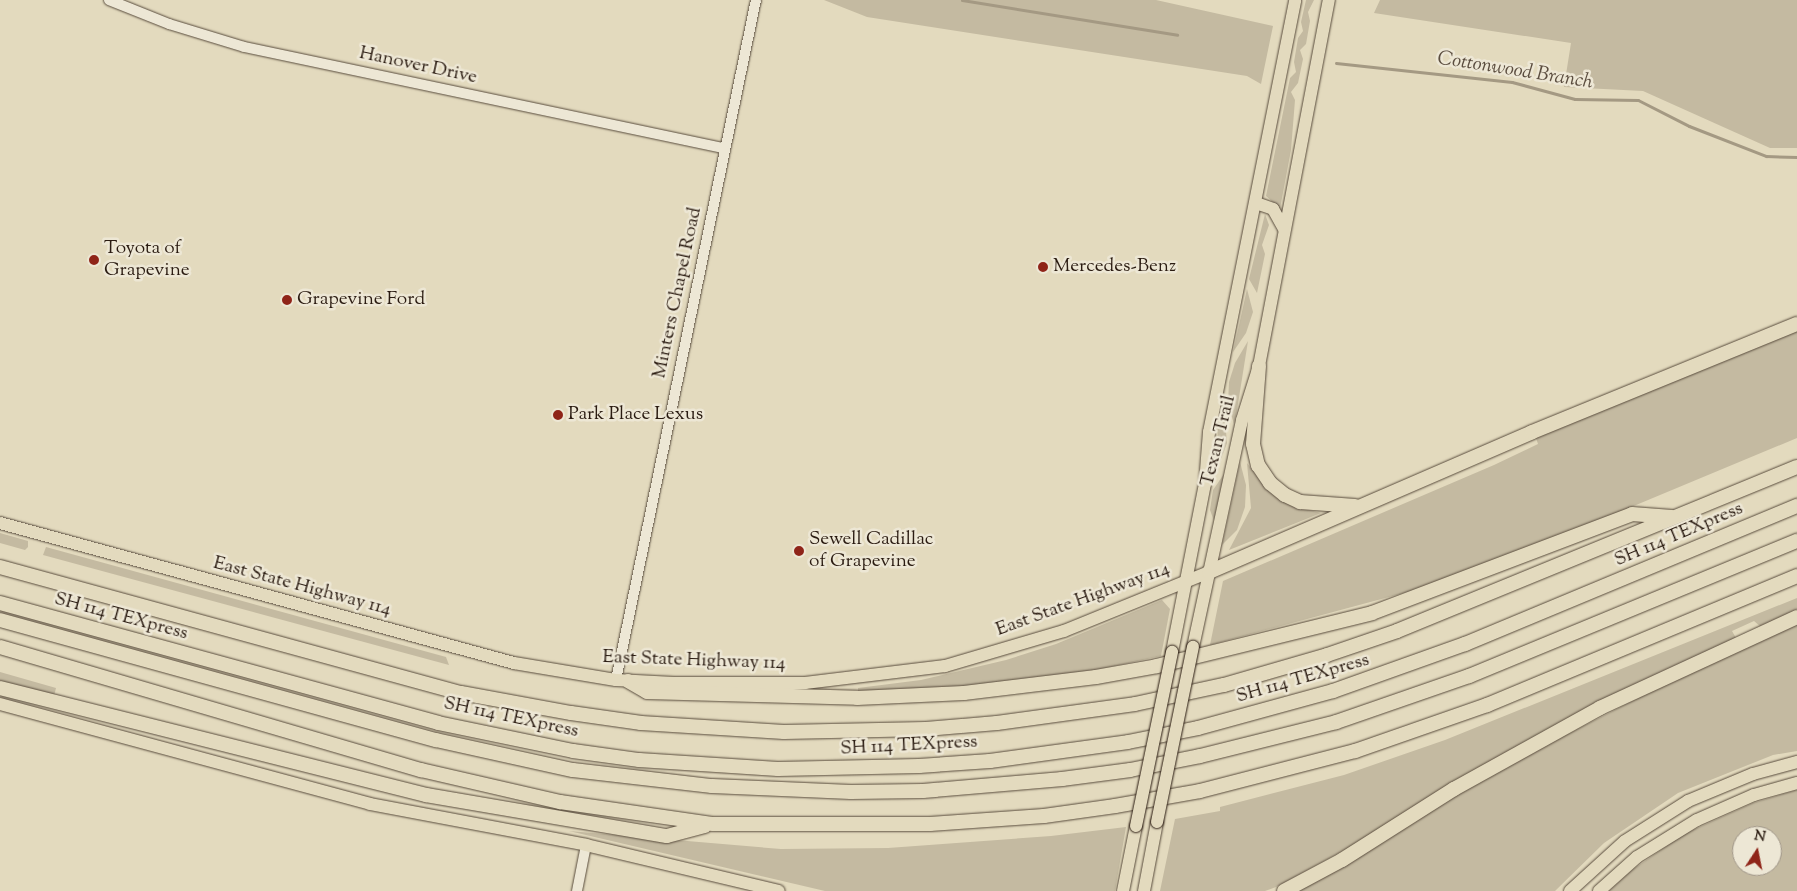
<!DOCTYPE html>
<html>
<head>
<meta charset="utf-8">
<style>
  body { margin:0 }
  #map { position:relative; width:1797px; height:891px; overflow:hidden; background:#e3dabe; font-family:"Sorts Mill Goudy",serif }
  div>[style] { position:absolute }
  [style*='--x'] { left:calc(var(--x)*1px); top:calc(var(--y)*1px); width:calc(var(--w)*1px); rotate:calc(var(--a)*1deg) }
  .green>* { inset:0; background:#c4baa1 }
  .stream>* { height:3px; margin:-1.5px; padding:0 1.5px; transform-origin:1.5px; border-radius:1.5px; background:#a49983 }
  .roads { filter:drop-shadow(0 0 1px #584b3c) drop-shadow(0 0 1px #584b3c) }
  .minor>* { height:10px; margin:-5px; padding:0 5px; transform-origin:5px; border-radius:5px; background:#ede7d5 }
  .major>* { height:12px; margin:-6px; padding:0 6px; transform-origin:6px; border-radius:6px; background:#e3dabe }
  .highway>* { height:14px; margin:-7px; padding:0 7px; transform-origin:7px; border-radius:7px; background:#e3dabe }
  .bridges { filter:drop-shadow(0 0 1px #2a1b11) drop-shadow(0 0 1px #2a1b11) }
  .major-bridge>* { height:12px; margin:-6px; padding:0 6px; transform-origin:6px; border-radius:6px; background:#e3dabe }
  .dots>* { width:14px; height:14px; translate:-50% -50%; box-sizing:border-box; border:2px solid #ede7d5; border-radius:50% }
  span { translate:-50% -50%; white-space:nowrap; text-align:center; line-height:1.15; -webkit-text-stroke:5px #ede7d5; paint-order:stroke }
  .street-label { font-size:19px; color:#2a1b11 }
  .poi-label { font-size:19px; color:#2a1b11 }
  .left { translate:0 -50%; text-align:left }
  .water-label { font-size:20px; color:#5b4d3f; font-style:italic }
  .north { position:absolute; left:1732px; top:826px; width:50px; height:50px; box-sizing:border-box; background:#ede7d5; border:1px solid #9f9587; border-radius:50%; rotate:11deg; font-size:14px; font-weight:700; line-height:20px; text-align:center; color:#2a1b11 }
  .north::after { content:''; display:block; margin:auto; width:18px; height:22px; background:#8f2418; clip-path:polygon(50% 0,100% 100%,50% 72%,0 100%) }
</style>
</head>
<body>
<div id="map">
  <div class="green">
    <i style="clip-path:polygon(824px 0,1156px 0,1273px 26px,1261px 84px,1247px 76px,867px 17px)"></i>
    <i style="clip-path:polygon(1306px 0,1314px 0,1308px 12px,1310px 21px,1306px 44px,1300px 50px,1303px 59px,1298px 83px,1291px 92px,1295px 100px,1291px 150px,1279px 214px,1275px 204px,1266px 196px,1290px 78px,1296px 72px,1294px 62px,1298px 38px,1303px 31px,1301px 22px)"></i>
    <i style="clip-path:polygon(1380px 0,1797px 0,1797px 148px,1770px 148px,1643px 91px,1564px 87px,1571px 43px,1374px 13px)"></i>
    <i style="clip-path:polygon(1265px 214px,1269px 225px,1262px 245px,1265px 254px,1257px 293px,1249px 279px)"></i>
    <i style="clip-path:polygon(1247px 289px,1253px 312px,1246px 333px,1233px 352px)"></i>
    <i style="clip-path:polygon(1797px 328px,1797px 438px,1528px 550px,1426px 587px,1210px 645px,1223px 581px,1494px 465px,1538px 444px,1535px 435px)"></i>
    <i style="clip-path:polygon(1248px 341px,1237px 410px,1234px 424px,1228px 404px,1229px 382px,1235px 363px)"></i>
    <i style="clip-path:polygon(1223px 399px,1227px 443px,1216px 473px,1218px 428px)"></i>
    <i style="clip-path:polygon(1240px 462px,1246px 485px,1245px 507px,1237px 530px,1222px 545px)"></i>
    <i style="clip-path:polygon(1247px 463px,1265px 487px,1297px 507px,1321px 513px,1229px 550px,1251px 508px)"></i>
    <i style="clip-path:polygon(1224px 474px,1214px 521px,1210px 510px,1213px 490px)"></i>
    <i style="clip-path:polygon(0 533px,28px 541px,28px 547px,25px 550px,0 543px)"></i>
    <i style="clip-path:polygon(46px 547px,446px 657px,449px 665px,43px 555px)"></i>
    <i style="clip-path:polygon(1797px 598px,1797px 611px,1761px 627px,1754px 621px,1732px 631px,1736px 638px,1276px 887px,1265px 891px,1160px 891px,1175px 819px,1220px 811px,1220px 807px,1344px 775px,1445px 740px)"></i>
    <i style="clip-path:polygon(1162px 600px,1170px 609px,1161px 656px,1096px 670px,936px 690px,858px 692px,858px 688px,921px 680px,1006px 660px,1056px 644px)"></i>
    <i style="clip-path:polygon(1797px 625px,1797px 751px,1773px 755px,1678px 793px,1604px 843px,1555px 891px,1295px 891px,1517px 760px,1699px 667px)"></i>
    <i style="clip-path:polygon(0 672px,56px 688px,54px 696px,0 683px)"></i>
    <i style="clip-path:polygon(evenodd,1797px 790px,1797px 891px,1609px 891px,1632px 870px,1684px 834px,1753px 803px,1797px 790px,1742px 836px,1772px 836px,1772px 866px,1742px 866px,1742px 836px)"></i>
    <i style="clip-path:polygon(1126px 827px,1115px 891px,825px 891px,569px 831px,781px 849px,888px 848px,1051px 836px)"></i>
  </div>
  <div class="stream">
    <i style="--x:962;--y:0;--w:218;--a:9.2"></i>
    <i style="--x:1336;--y:63;--w:177;--a:6.2"></i>
    <i style="--x:1512;--y:82;--w:65;--a:15.1"></i>
    <i style="--x:1575;--y:99;--w:63;--a:0.9"></i>
    <i style="--x:1638;--y:100;--w:57;--a:27"></i>
    <i style="--x:1689;--y:126;--w:83;--a:21.3"></i>
    <i style="--x:1766;--y:156;--w:31;--a:2"></i>
  </div>
  <div class="roads">
    <div class="minor">
      <i style="--x:109;--y:0;--w:65;--a:21.8"></i>
      <i style="--x:169;--y:24;--w:78;--a:17"></i>
      <i style="--x:244;--y:47;--w:491;--a:11.9"></i>
      <i style="--x:616;--y:680;--w:694;--a:-78.37"></i>
      <i style="--x:577;--y:891;--w:47;--a:-78.9"></i>
    </div>
    <div class="major">
      <i style="--x:1256;--y:203;--w:18;--a:19"></i>
      <i style="--x:1273;--y:209;--w:23;--a:61"></i>
      <i style="--x:0;--y:523;--w:533;--a:15.24"></i>
      <i style="--x:514;--y:663;--w:103;--a:9.5"></i>
      <i style="--x:616;--y:680;--w:58;--a:3"></i>
      <i style="--x:674;--y:683;--w:131;--a:0"></i>
      <i style="--x:805;--y:683;--w:141;--a:-6.9"></i>
      <i style="--x:945;--y:666;--w:124;--a:-16.4"></i>
      <i style="--x:1064;--y:631;--w:157;--a:-22.1"></i>
      <i style="--x:1193;--y:647;--w:232;--a:-77.8"></i>
      <i style="--x:1242;--y:420;--w:57;--a:-72.5"></i>
      <i style="--x:1259;--y:366;--w:373;--a:-79.2"></i>
      <i style="--x:1172;--y:652;--w:171;--a:-78.9"></i>
      <i style="--x:1205;--y:484;--w:52;--a:-85.6"></i>
      <i style="--x:1209;--y:432;--w:440;--a:-78.7"></i>
      <i style="--x:0;--y:704;--w:383;--a:15.1"></i>
      <i style="--x:370;--y:804;--w:220;--a:10.7"></i>
      <i style="--x:586;--y:845;--w:198;--a:13.4"></i>
      <i style="--x:1123;--y:891;--w:66;--a:-78.7"></i>
      <i style="--x:1144;--y:891;--w:70;--a:-79.3"></i>
      <i style="--x:1570;--y:891;--w:74;--a:-42.3"></i>
      <i style="--x:1625;--y:841;--w:75;--a:-32.4"></i>
      <i style="--x:1688;--y:801;--w:70;--a:-22.6"></i>
      <i style="--x:1753;--y:774;--w:46;--a:-15.3"></i>
      <i style="--x:1599;--y:891;--w:51;--a:-41.8"></i>
      <i style="--x:1637;--y:857;--w:70;--a:-31.7"></i>
      <i style="--x:1697;--y:820;--w:62;--a:-23.7"></i>
      <i style="--x:1754;--y:795;--w:45;--a:-15.6"></i>
    </div>
    <div class="highway">
      <i style="--x:1259;--y:366;--w:78;--a:94.4"></i>
      <i style="--x:1253;--y:444;--w:22;--a:77"></i>
      <i style="--x:1258;--y:465;--w:22;--a:56"></i>
      <i style="--x:1270;--y:483;--w:19;--a:39"></i>
      <i style="--x:1285;--y:495;--w:17;--a:25"></i>
      <i style="--x:1300;--y:502;--w:55;--a:4.2"></i>
      <i style="--x:0;--y:567;--w:478;--a:15.3"></i>
      <i style="--x:461;--y:693;--w:112;--a:10.3"></i>
      <i style="--x:571;--y:713;--w:71;--a:8.1"></i>
      <i style="--x:641;--y:723;--w:143;--a:3.6"></i>
      <i style="--x:784;--y:732;--w:142;--a:-1.2"></i>
      <i style="--x:926;--y:729;--w:71;--a:-4.8"></i>
      <i style="--x:997;--y:723;--w:139;--a:-7.8"></i>
      <i style="--x:1135;--y:704;--w:91;--a:-12.1"></i>
      <i style="--x:1224;--y:685;--w:107;--a:-16.2"></i>
      <i style="--x:1327;--y:655;--w:74;--a:-18.9"></i>
      <i style="--x:1397;--y:631;--w:432;--a:-22.3"></i>
      <i style="--x:1209;--y:572;--w:352;--a:-23.4"></i>
      <i style="--x:1532;--y:432;--w:286;--a:-22.2"></i>
      <i style="--x:0;--y:603;--w:454;--a:15.3"></i>
      <i style="--x:438;--y:723;--w:138;--a:11.7"></i>
      <i style="--x:573;--y:751;--w:67;--a:7.8"></i>
      <i style="--x:639;--y:760;--w:139;--a:3.7"></i>
      <i style="--x:778;--y:769;--w:141;--a:-1.2"></i>
      <i style="--x:919;--y:766;--w:71;--a:-4"></i>
      <i style="--x:990;--y:761;--w:139;--a:-7.8"></i>
      <i style="--x:1128;--y:742;--w:71;--a:-11.3"></i>
      <i style="--x:1198;--y:728;--w:140;--a:-15.3"></i>
      <i style="--x:1333;--y:691;--w:140;--a:-19.6"></i>
      <i style="--x:1465;--y:644;--w:360;--a:-22.6"></i>
      <i style="--x:0;--y:620;--w:452;--a:15.4"></i>
      <i style="--x:436;--y:740;--w:140;--a:12.4"></i>
      <i style="--x:573;--y:770;--w:140;--a:6.6"></i>
      <i style="--x:712;--y:786;--w:139;--a:2.5"></i>
      <i style="--x:851;--y:792;--w:72;--a:-0.8"></i>
      <i style="--x:923;--y:791;--w:140;--a:-4.9"></i>
      <i style="--x:1062;--y:779;--w:69;--a:-7.5"></i>
      <i style="--x:1130;--y:770;--w:71;--a:-11.3"></i>
      <i style="--x:1200;--y:756;--w:140;--a:-14"></i>
      <i style="--x:1336;--y:722;--w:141;--a:-19.1"></i>
      <i style="--x:1469;--y:676;--w:355;--a:-22.4"></i>
      <i style="--x:0;--y:647;--w:439;--a:16.3"></i>
      <i style="--x:421;--y:770;--w:143;--a:13"></i>
      <i style="--x:560;--y:802;--w:155;--a:8.2"></i>
      <i style="--x:713;--y:824;--w:217;--a:0"></i>
      <i style="--x:930;--y:824;--w:114;--a:-4"></i>
      <i style="--x:1044;--y:816;--w:72;--a:-8"></i>
      <i style="--x:1115;--y:806;--w:86;--a:-10"></i>
      <i style="--x:1200;--y:791;--w:160;--a:-14.5"></i>
      <i style="--x:1355;--y:751;--w:140;--a:-19.2"></i>
      <i style="--x:1487;--y:705;--w:336;--a:-22.6"></i>
      <i style="--x:628;--y:681;--w:22;--a:30"></i>
      <i style="--x:647;--y:692;--w:210;--a:1.6"></i>
      <i style="--x:857;--y:698;--w:107;--a:-2.7"></i>
      <i style="--x:964;--y:693;--w:133;--a:-6.9"></i>
      <i style="--x:1096;--y:677;--w:62;--a:-10.2"></i>
      <i style="--x:1157;--y:666;--w:221;--a:-13.8"></i>
      <i style="--x:1372;--y:613;--w:278;--a:-20.8"></i>
      <i style="--x:1632;--y:514;--w:40;--a:4.3"></i>
      <i style="--x:0;--y:688;--w:439;--a:14.1"></i>
      <i style="--x:426;--y:795;--w:244;--a:9.7"></i>
      <i style="--x:667;--y:836;--w:39;--a:-15"></i>
      <i style="--x:1284;--y:891;--w:66;--a:-28.1"></i>
      <i style="--x:1342;--y:860;--w:133;--a:-32.4"></i>
      <i style="--x:1454;--y:789;--w:167;--a:-29"></i>
      <i style="--x:1600;--y:708;--w:217;--a:-24.8"></i>
    </div>
  </div>
  <div class="bridges">
    <div class="major-bridge">
      <i style="--x:1157;--y:822;--w:179;--a:-78.4"></i>
      <i style="--x:1136;--y:826;--w:178;--a:-78.3"></i>
    </div>
  </div>
  <div class="dots">
    <i style="left:94px;top:260px;background:#8f2418"></i>
    <i style="left:1043px;top:267px;background:#8f2418"></i>
    <i style="left:287px;top:300px;background:#8f2418"></i>
    <i style="left:558px;top:415px;background:#8f2418"></i>
    <i style="left:799px;top:551px;background:#8f2418"></i>
  </div>
  <div class="street-label">
    <span style="left:418px;top:66px;rotate:12deg">Hanover Drive</span>
    <span style="left:678px;top:293px;rotate:-78deg">Minters Chapel Road</span>
    <span style="left:1219px;top:441px;rotate:-76deg">Texan Trail</span>
    <span style="left:1679px;top:535px;rotate:-23deg">SH 114 TEXpress</span>
    <span style="left:302px;top:587px;rotate:15deg">East State Highway 114</span>
    <span style="left:1083px;top:600px;rotate:-20deg">East State Highway 114</span>
    <span style="left:121px;top:617px;rotate:15deg">SH 114 TEXpress</span>
    <span style="left:694px;top:661px;rotate:2deg">East State Highway 114</span>
    <span style="left:1303px;top:679px;rotate:-16deg">SH 114 TEXpress</span>
    <span style="left:511px;top:718px;rotate:12deg">SH 114 TEXpress</span>
    <span style="left:909px;top:746px;rotate:-3deg">SH 114 TEXpress</span>
  </div>
  <div class="poi-label">
    <span class="left" style="left:104px;top:260px">Toyota of<br>Grapevine</span>
    <span class="left" style="left:1053px;top:267px">Mercedes-Benz</span>
    <span class="left" style="left:297px;top:300px">Grapevine Ford</span>
    <span class="left" style="left:568px;top:415px">Park Place Lexus</span>
    <span class="left" style="left:809px;top:551px">Sewell Cadillac<br>of Grapevine</span>
  </div>
  <div class="water-label">
    <span style="left:1515px;top:71px;rotate:9deg">Cottonwood Branch</span>
  </div>
  <div class="north">N</div>
</div>
</body>
</html>
